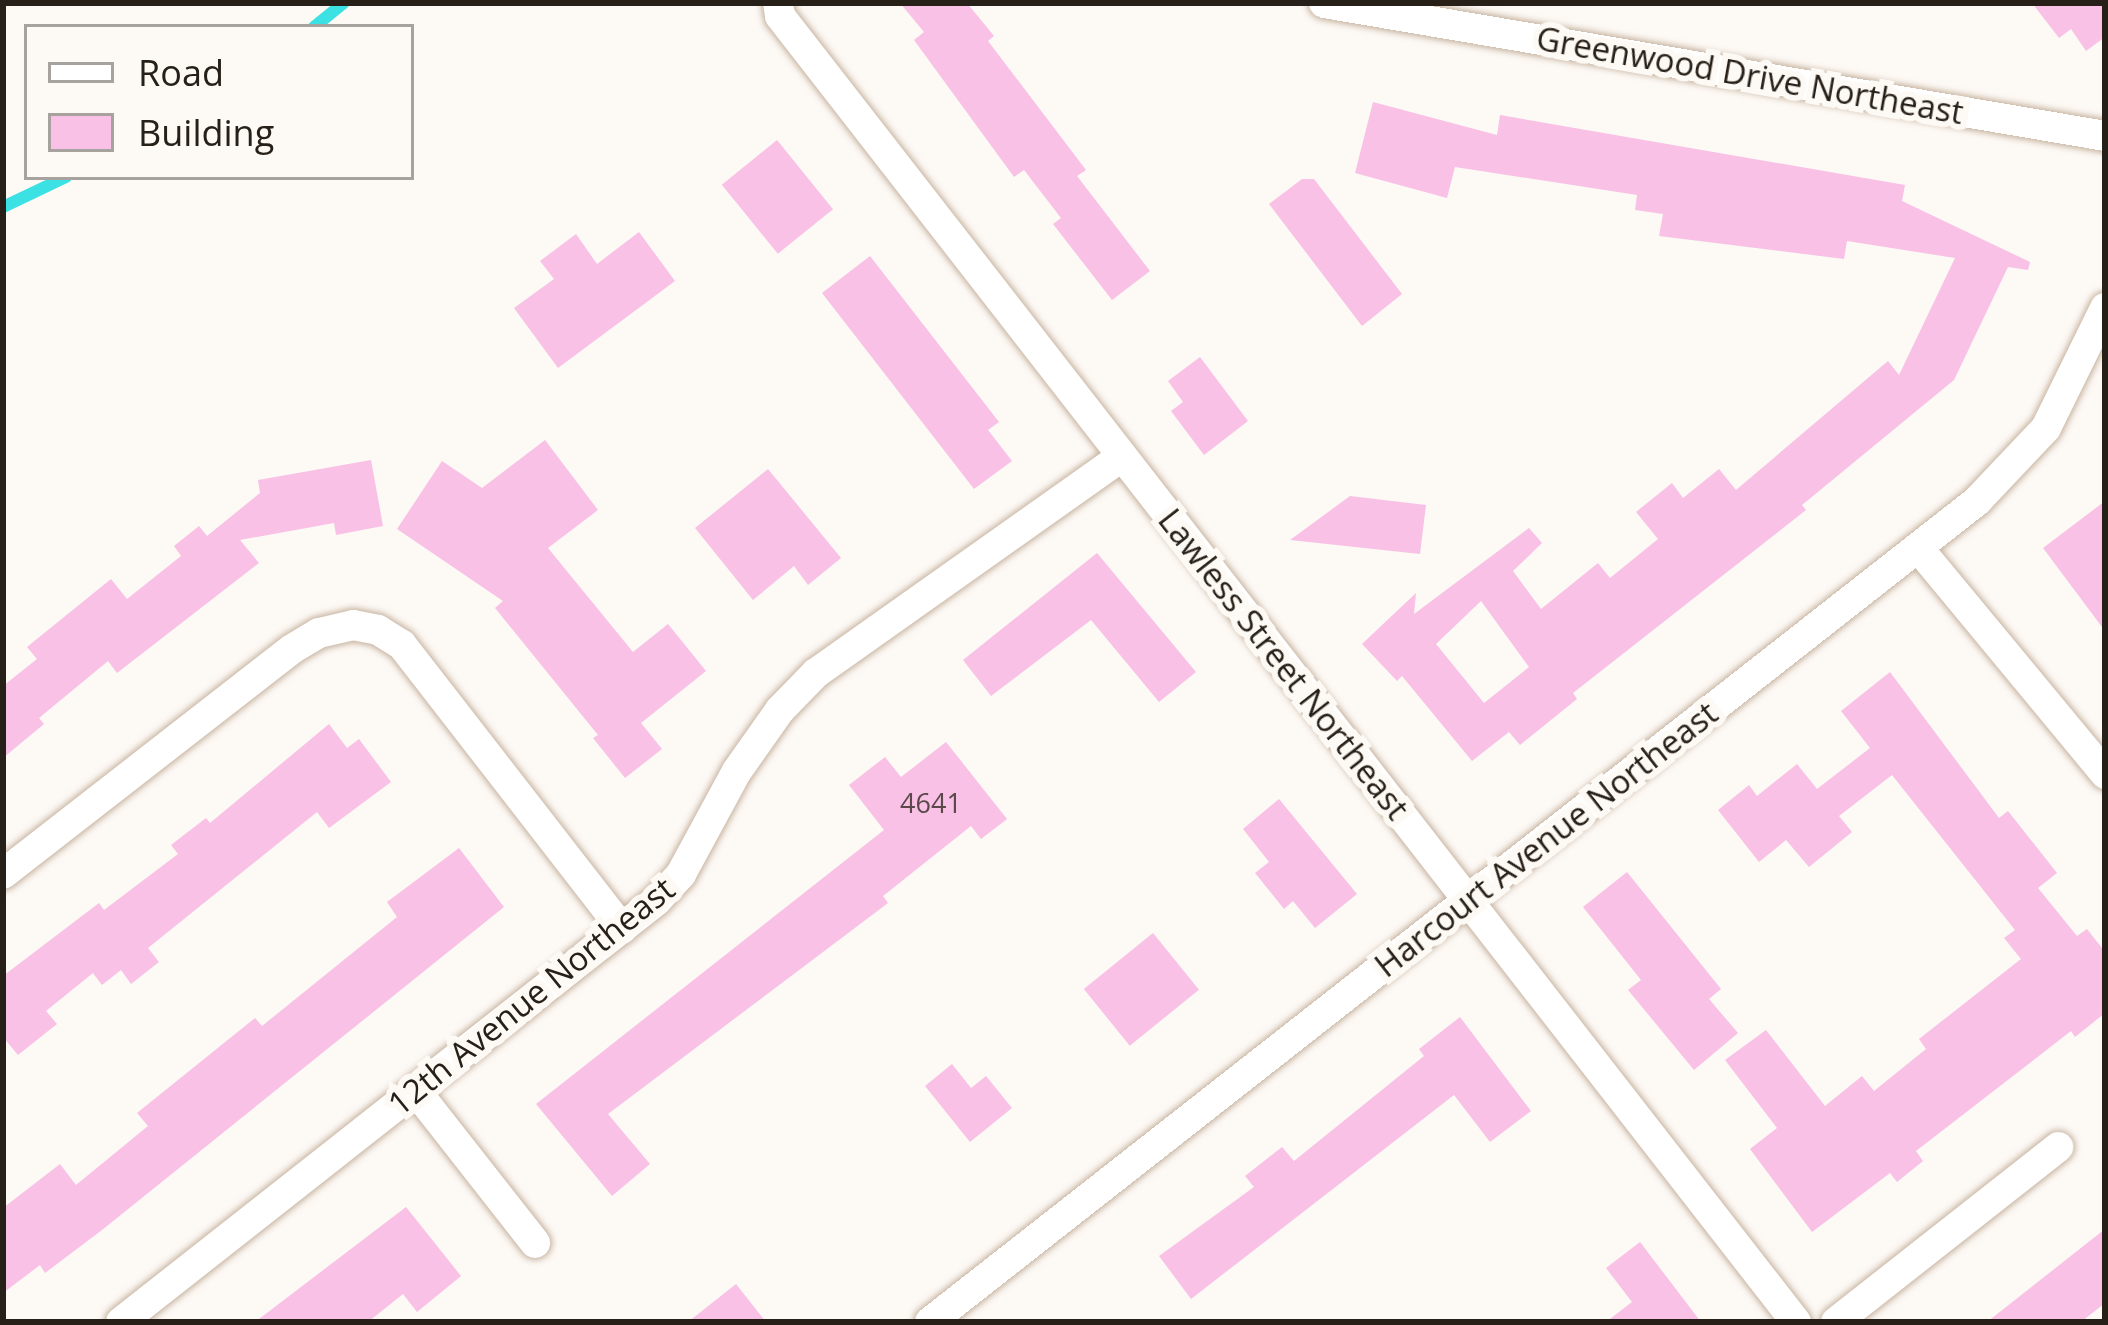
<!DOCTYPE html>
<html>
<head>
<meta charset="utf-8">
<style>
  body { margin:0 }
  #map { position:relative; width:2108px; height:1325px; overflow:hidden; background:#fdf9f5; font-family:"Open Sans",sans-serif }
  div>[style] { position:absolute }
  [style*='--x'] { left:calc(var(--x)*1px); top:calc(var(--y)*1px); width:calc(var(--w)*1px); rotate:calc(var(--a)*1deg) }
  .stream>* { height:12px; margin:-6px; padding:0 6px; transform-origin:6px; border-radius:6px; background:#3ce1e3 }
  .building>* { inset:0; background:#f8c1e5; transform-origin:0 0 }
  .roads { filter:drop-shadow(0 0 3px #c8b5a2) drop-shadow(0 0 3px #c8b5a2) }
  .street>* { height:30px; margin:-15px; padding:0 15px; transform-origin:15px; border-radius:15px; background:#fff }
  span { translate:-50% -50%; white-space:nowrap; text-align:center; line-height:1.15; -webkit-text-stroke:12px #fdf9f5; paint-order:stroke }
  .number-label { font-size:27px; color:#5b484b }
  .number-label span { -webkit-text-stroke-width:0 }
  .street-label { font-size:33px; color:#272018 }
  .frame { position:absolute; inset:0; border:6px solid #272018; pointer-events:none }
  .legend { position:absolute; left:24px; top:24px; width:390px; height:156px; box-sizing:border-box; background:#fdf9f5; border:3px solid #a7a29d; margin:0; padding:15px 21px; list-style:none; font-size:36px; color:#272018 }
  .legend li { display:flex; align-items:center; gap:24px; height:60px }
  .legend b { width:60px; border:3px solid #a7a29d }
</style>
</head>
<body>
<div id="map">
  <div class="stream">
    <i style="--x:314;--y:27;--w:38;--a:-39"></i>
    <i style="--x:3;--y:207;--w:70;--a:-25.5"></i>
  </div>
  <div class="building">
    <i style="clip-path:polygon(900px 3px,967px 3px,994px 36px,988px 41px,1086px 170px,1077px 176px,1150px 271px,1112px 300px,1053px 224px,1061px 218px,1024px 170px,1014px 177px,914px 40px,924px 32px)"></i>
    <i style="clip-path:polygon(2032px 3px,2105px 3px,2105px 37px,2086px 51px,2071px 29px,2059px 38px)"></i>
    <i style="clip-path:polygon(evenodd,1373px 102px,1497px 135px,1500px 115px,1905px 185px,1902px 201px,2030px 262px,2028px 270px,2008px 267px,1954px 380px,1802px 505px,1806px 510px,1573px 693px,1577px 699px,1520px 745px,1509px 732px,1472px 761px,1402px 676px,1397px 681px,1362px 644px,1416px 593px,1414px 614px,1529px 528px,1542px 543px,1513px 571px,1541px 609px,1598px 563px,1610px 578px,1658px 539px,1636px 512px,1672px 483px,1683px 498px,1719px 469px,1736px 490px,1888px 361px,1899px 375px,1955px 258px,1847px 241px,1844px 259px,1659px 236px,1663px 214px,1635px 210px,1637px 195px,1455px 167px,1447px 198px,1355px 173px,1373px 102px,1481px 601px,1529px 667px,1484px 703px,1436px 644px,1481px 601px)"></i>
    <i style="left:777px;top:140px;width:89px;height:71px;rotate:51deg"></i>
    <i style="clip-path:polygon(1302px 179px,1314px 179px,1402px 294px,1362px 326px,1269px 204px)"></i>
    <i style="clip-path:polygon(639px 232px,675px 281px,558px 368px,514px 308px,554px 279px,540px 261px,576px 234px,597px 264px)"></i>
    <i style="clip-path:polygon(870px 256px,999px 422px,988px 430px,1012px 461px,974px 489px,822px 293px)"></i>
    <i style="clip-path:polygon(1200px 357px,1248px 421px,1204px 455px,1171px 411px,1183px 402px,1168px 381px)"></i>
    <i style="clip-path:polygon(545px 440px,598px 510px,548px 548px,633px 652px,668px 624px,706px 671px,641px 723px,662px 749px,625px 778px,593px 738px,598px 735px,495px 608px,503px 601px,397px 529px,442px 461px,482px 488px)"></i>
    <i style="clip-path:polygon(371px 460px,383px 526px,336px 535px,334px 523px,240px 540px,259px 563px,117px 673px,108px 661px,39px 718px,44px 724px,3px 758px,3px 686px,37px 659px,27px 647px,111px 579px,127px 599px,181px 556px,174px 546px,199px 526px,207px 536px,260px 493px,258px 480px)"></i>
    <i style="clip-path:polygon(768px 469px,841px 558px,808px 585px,794px 566px,753px 600px,695px 528px)"></i>
    <i style="clip-path:polygon(1350px 496px,1426px 505px,1420px 554px,1290px 540px)"></i>
    <i style="clip-path:polygon(2105px 501px,2105px 631px,2043px 548px)"></i>
    <i style="clip-path:polygon(1097px 553px,1196px 672px,1159px 702px,1091px 620px,991px 696px,963px 660px)"></i>
    <i style="clip-path:polygon(1890px 672px,1999px 818px,2008px 811px,2057px 873px,2038px 888px,2077px 936px,2087px 929px,2105px 952px,2105px 1013px,2075px 1037px,2071px 1031px,1916px 1151px,1923px 1161px,1897px 1182px,1890px 1173px,1812px 1232px,1750px 1149px,1777px 1128px,1725px 1060px,1766px 1030px,1825px 1106px,1862px 1076px,1874px 1091px,1926px 1049px,1919px 1039px,2021px 959px,2004px 938px,2015px 930px,1892px 775px,1839px 816px,1852px 832px,1809px 867px,1786px 840px,1759px 862px,1718px 810px,1749px 785px,1757px 796px,1797px 764px,1817px 789px,1870px 748px,1841px 711px)"></i>
    <i style="clip-path:polygon(329px 724px,347px 748px,359px 739px,391px 782px,329px 828px,317px 812px,148px 948px,159px 962px,131px 984px,121px 970px,102px 985px,93px 973px,46px 1011px,57px 1024px,18px 1055px,3px 1037px,3px 976px,99px 903px,104px 910px,178px 854px,171px 845px,206px 818px,210px 823px)"></i>
    <i style="clip-path:polygon(946px 742px,1007px 819px,981px 839px,971px 826px,883px 896px,888px 903px,608px 1114px,650px 1164px,612px 1196px,536px 1104px,884px 830px,849px 785px,885px 757px,901px 777px)"></i>
    <i style="clip-path:polygon(1279px 799px,1357px 894px,1315px 928px,1293px 901px,1284px 909px,1255px 873px,1269px 862px,1243px 829px)"></i>
    <i style="clip-path:polygon(459px 848px,504px 907px,102px 1230px,45px 1273px,40px 1265px,3px 1293px,3px 1208px,60px 1164px,76px 1185px,148px 1126px,137px 1113px,255px 1018px,262px 1026px,397px 917px,387px 902px)"></i>
    <i style="clip-path:polygon(1627px 872px,1721px 989px,1709px 999px,1738px 1033px,1694px 1070px,1628px 990px,1641px 980px,1583px 907px)"></i>
    <i style="left:1153px;top:933px;width:73px;height:89px;rotate:51deg"></i>
    <i style="clip-path:polygon(1460px 1017px,1531px 1111px,1490px 1142px,1454px 1095px,1191px 1299px,1159px 1256px,1254px 1187px,1245px 1176px,1282px 1147px,1294px 1161px,1424px 1056px,1419px 1049px)"></i>
    <i style="clip-path:polygon(952px 1064px,971px 1088px,986px 1076px,1012px 1108px,970px 1142px,925px 1086px)"></i>
    <i style="clip-path:polygon(406px 1207px,461px 1276px,417px 1312px,403px 1294px,368px 1322px,255px 1322px)"></i>
    <i style="clip-path:polygon(2105px 1229px,2105px 1303px,2081px 1322px,1987px 1322px)"></i>
    <i style="clip-path:polygon(1640px 1242px,1701px 1322px,1606px 1322px,1632px 1302px,1606px 1268px)"></i>
    <i style="clip-path:polygon(736px 1284px,766px 1322px,688px 1322px)"></i>
  </div>
  <div class="roads">
    <div class="street">
      <i style="--x:778;--y:3;--w:13;--a:81"></i>
      <i style="--x:780;--y:16;--w:1655;--a:52.12"></i>
      <i style="--x:1324;--y:3;--w:792;--a:9.66"></i>
      <i style="--x:1920;--y:550;--w:291;--a:50.4"></i>
      <i style="--x:3;--y:874;--w:366;--a:-37.9"></i>
      <i style="--x:292;--y:649;--w:31;--a:-31"></i>
      <i style="--x:319;--y:633;--w:35;--a:-13"></i>
      <i style="--x:353;--y:625;--w:25;--a:11"></i>
      <i style="--x:378;--y:630;--w:28;--a:32"></i>
      <i style="--x:402;--y:645;--w:359;--a:52.2"></i>
      <i style="--x:416;--y:1091;--w:193;--a:51.9"></i>
      <i style="--x:121;--y:1322;--w:681;--a:-38.2"></i>
      <i style="--x:656;--y:901;--w:37;--a:-47"></i>
      <i style="--x:681;--y:874;--w:117;--a:-61.5"></i>
      <i style="--x:737;--y:771;--w:75;--a:-54.8"></i>
      <i style="--x:780;--y:710;--w:52;--a:-45.8"></i>
      <i style="--x:816;--y:673;--w:375;--a:-35.3"></i>
      <i style="--x:930;--y:1322;--w:1331;--a:-38.1"></i>
      <i style="--x:1977;--y:501;--w:100;--a:-46.6"></i>
      <i style="--x:2046;--y:428;--w:134;--a:-63.8"></i>
      <i style="--x:1836;--y:1322;--w:283;--a:-38.2"></i>
    </div>
  </div>
  <div class="number-label">
    <span style="left:931px;top:803px">4641</span>
  </div>
  <div class="street-label">
    <span style="left:1750px;top:75px;rotate:10deg">Greenwood Drive Northeast</span>
    <span style="left:1284px;top:664px;rotate:52deg">Lawless Street Northeast</span>
    <span style="left:1546px;top:839px;rotate:-38deg">Harcourt Avenue Northeast</span>
    <span style="left:531px;top:996px;rotate:-39deg">12th Avenue Northeast</span>
  </div>
  <div class="frame"></div>
  <ul class="legend">
  <li><b style="height:15px;background:#fff"></b>Road</li>
  <li><b style="height:33px;background:#f8c1e5"></b>Building</li>
  </ul>
</div>
</body>
</html>
